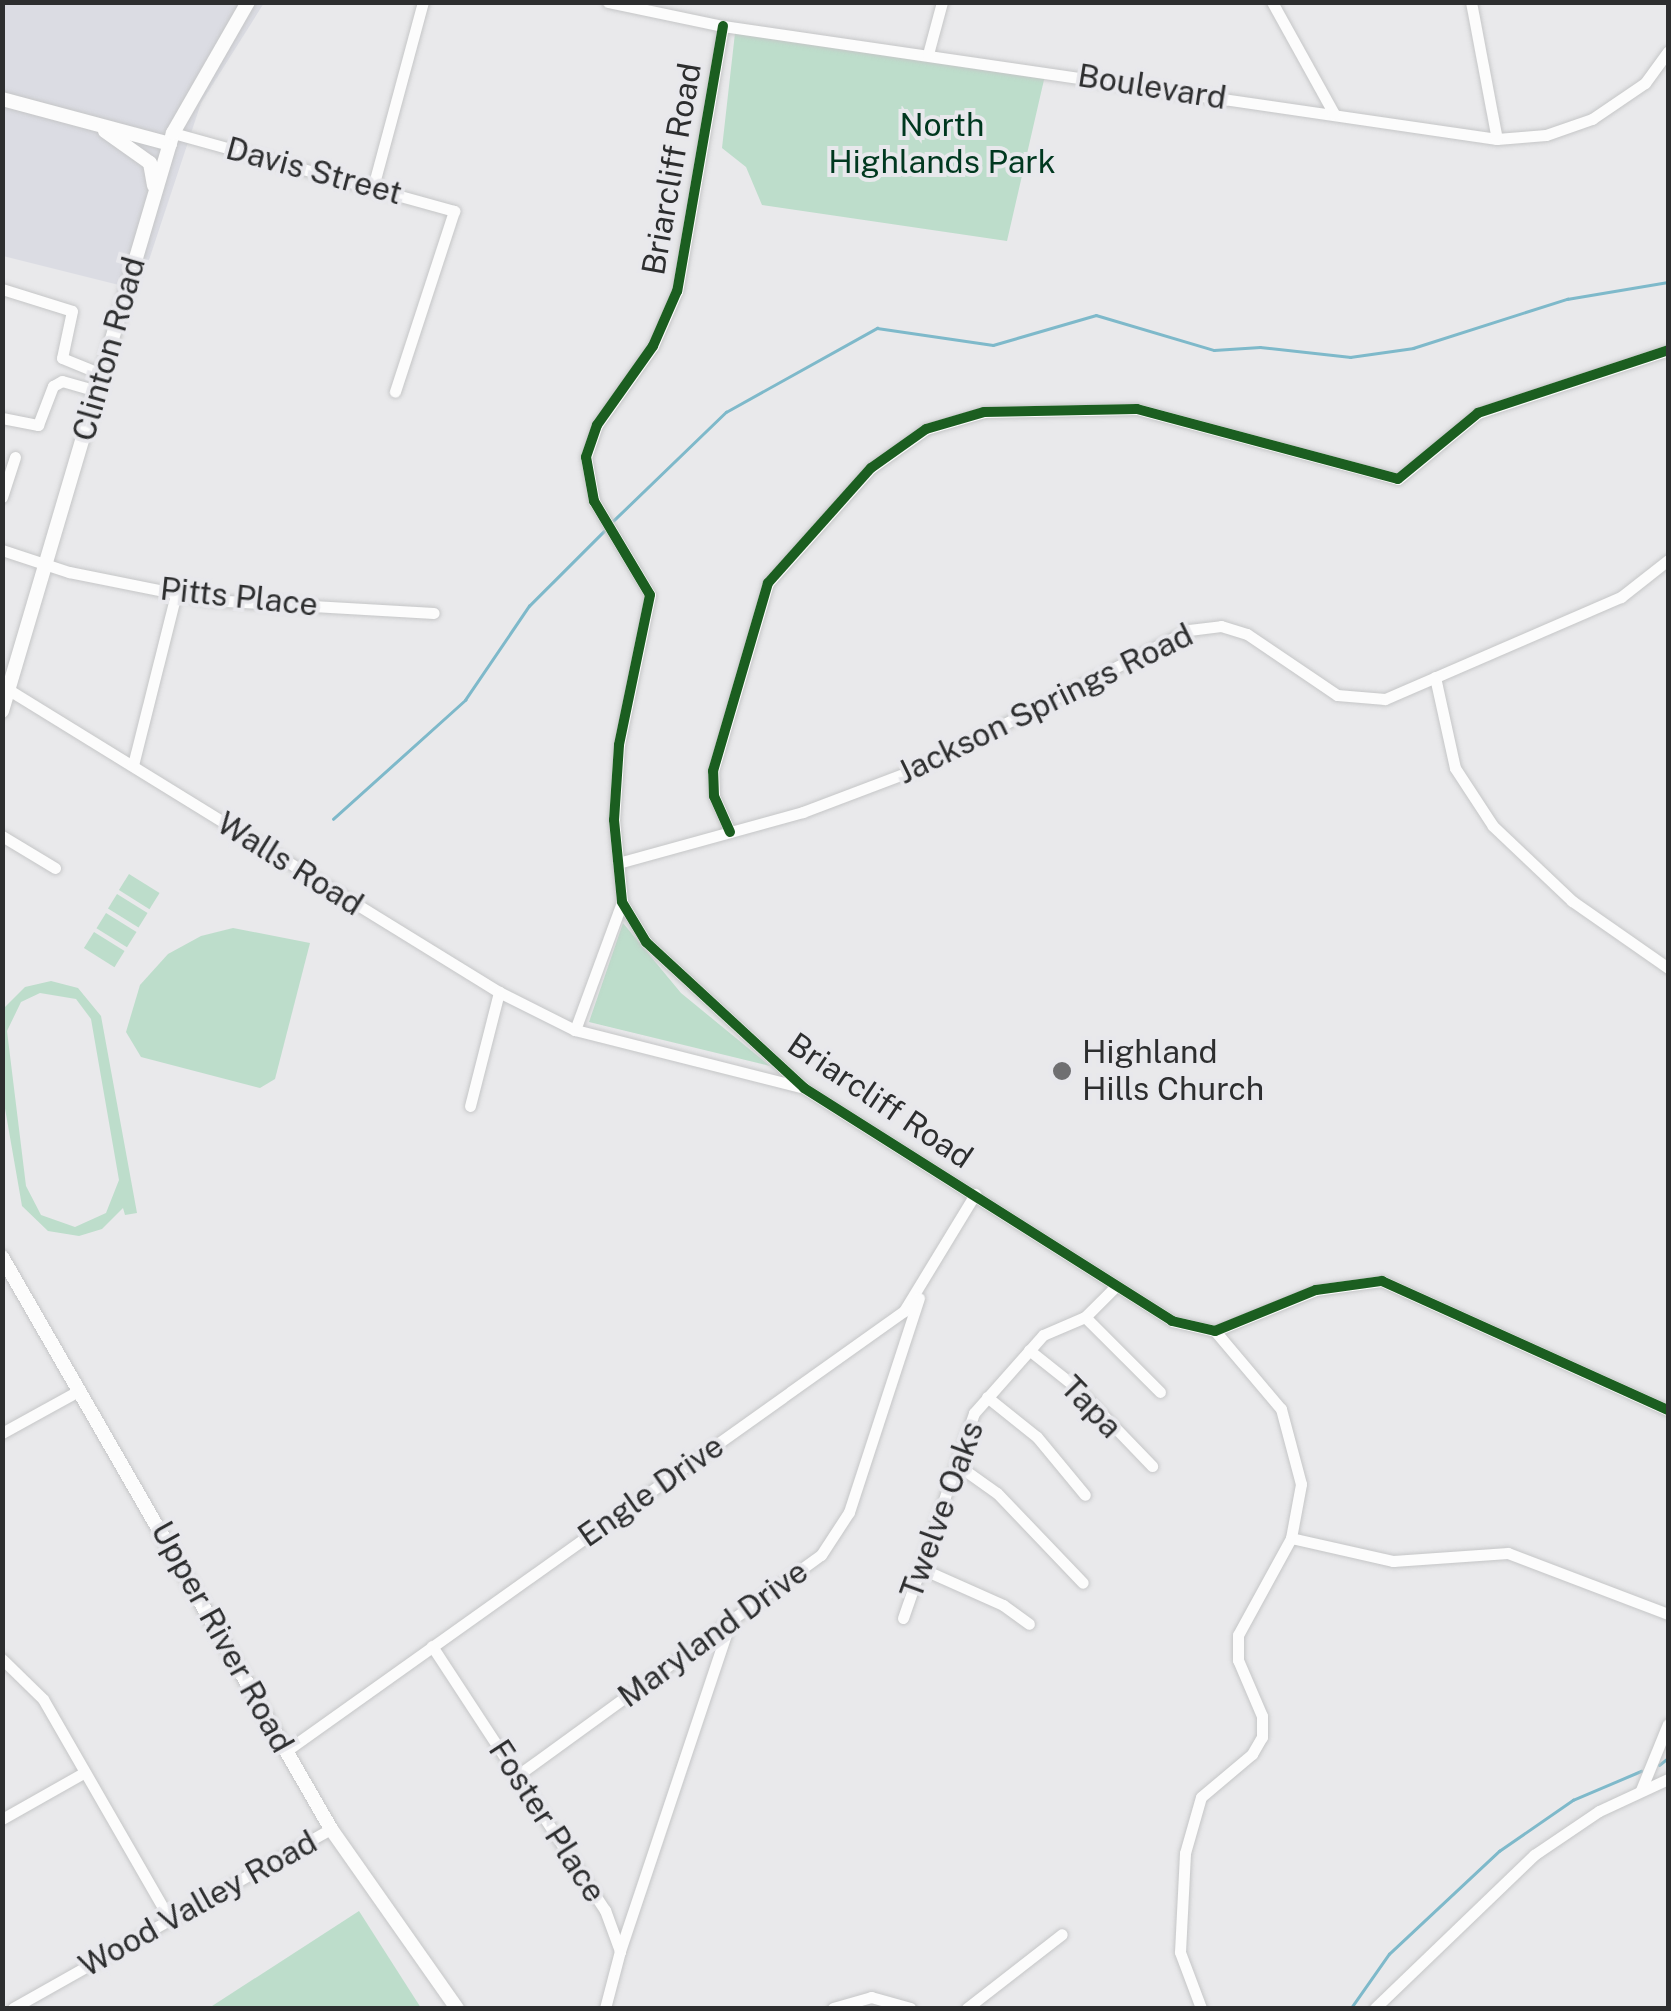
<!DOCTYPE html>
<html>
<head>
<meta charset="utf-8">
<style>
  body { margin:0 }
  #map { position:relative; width:1671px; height:2011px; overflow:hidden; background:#e9e9eb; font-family:"Public Sans",sans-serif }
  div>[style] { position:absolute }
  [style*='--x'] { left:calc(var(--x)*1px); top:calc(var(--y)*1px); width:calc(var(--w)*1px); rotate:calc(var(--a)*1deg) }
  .built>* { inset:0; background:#dbdce3 }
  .green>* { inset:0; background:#bdddcb; transform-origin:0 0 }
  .stream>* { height:2.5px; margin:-1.25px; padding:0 1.25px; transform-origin:1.25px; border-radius:1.25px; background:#7eb9ca }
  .roads { filter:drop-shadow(0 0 2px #c5c6c7) drop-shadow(0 0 2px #c5c6c7) }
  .minor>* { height:11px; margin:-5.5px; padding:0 5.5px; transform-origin:5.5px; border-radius:5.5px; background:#fcfcfc }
  .tertiary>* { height:14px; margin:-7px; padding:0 7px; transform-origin:7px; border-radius:7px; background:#fcfcfc }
  .cycleway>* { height:10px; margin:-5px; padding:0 5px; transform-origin:5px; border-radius:5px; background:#1b5e20 }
  .dots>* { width:28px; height:28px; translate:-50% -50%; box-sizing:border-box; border:5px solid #e8e8ec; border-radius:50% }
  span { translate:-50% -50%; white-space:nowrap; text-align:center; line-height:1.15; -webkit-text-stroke:8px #e8e8ec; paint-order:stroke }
  .street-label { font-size:32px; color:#2d2e2f }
  .park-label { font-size:32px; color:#00381f }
  .poi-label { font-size:32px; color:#2d2e2f }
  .left { translate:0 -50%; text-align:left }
  .frame { position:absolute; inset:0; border:5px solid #2d2e2f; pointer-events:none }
</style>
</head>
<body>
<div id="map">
  <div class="built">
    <i style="clip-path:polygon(3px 3px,264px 3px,201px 103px,139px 290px,3px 256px)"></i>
  </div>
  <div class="green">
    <i style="clip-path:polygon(735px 33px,1046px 71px,1007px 241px,762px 205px,746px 167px,722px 148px)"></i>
    <i style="left:129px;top:874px;width:36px;height:19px;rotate:32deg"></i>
    <i style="left:117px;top:894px;width:36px;height:17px;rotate:32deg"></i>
    <i style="left:106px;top:913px;width:36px;height:18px;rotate:32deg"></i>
    <i style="clip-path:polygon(623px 923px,681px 993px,770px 1066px,589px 1022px)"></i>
    <i style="clip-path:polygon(233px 928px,310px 943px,275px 1079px,260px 1088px,141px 1057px,126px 1032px,140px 985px,168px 954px,201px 936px)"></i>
    <i style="left:94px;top:932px;width:36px;height:19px;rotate:32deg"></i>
    <i style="clip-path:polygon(evenodd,51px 981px,78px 988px,101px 1016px,137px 1213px,125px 1215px,123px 1208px,102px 1229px,79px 1236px,48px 1231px,22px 1206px,3px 1097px,3px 1009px,25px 987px,51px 981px,40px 993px,76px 999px,91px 1019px,119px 1180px,106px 1213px,75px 1227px,41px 1215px,26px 1186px,7px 1031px,21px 1002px,40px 993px)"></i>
    <i style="clip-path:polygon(359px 1911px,421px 2008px,209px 2008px)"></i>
  </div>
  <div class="stream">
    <i style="--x:613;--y:521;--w:157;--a:-44"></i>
    <i style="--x:726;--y:412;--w:173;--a:-29.1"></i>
    <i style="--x:877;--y:328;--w:117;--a:8.3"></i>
    <i style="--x:993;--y:345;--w:107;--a:-16.2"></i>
    <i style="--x:1096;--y:315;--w:123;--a:16.5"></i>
    <i style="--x:1214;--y:350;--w:46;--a:-3.7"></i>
    <i style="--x:1260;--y:347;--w:91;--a:6.3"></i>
    <i style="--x:1350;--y:357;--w:64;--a:-8.1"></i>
    <i style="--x:1413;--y:348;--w:162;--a:-17.7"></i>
    <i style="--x:1567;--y:299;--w:102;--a:-9.6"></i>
    <i style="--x:333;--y:819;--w:178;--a:-42"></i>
    <i style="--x:465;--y:700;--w:114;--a:-55.8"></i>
    <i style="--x:529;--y:606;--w:106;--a:-45"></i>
    <i style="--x:1659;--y:1765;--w:11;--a:-38"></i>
    <i style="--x:1351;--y:2008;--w:66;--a:-54.9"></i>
    <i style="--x:1389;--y:1954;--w:151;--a:-43.1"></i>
    <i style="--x:1499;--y:1851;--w:90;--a:-34.6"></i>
    <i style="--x:1573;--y:1800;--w:74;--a:-23.1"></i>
  </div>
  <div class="roads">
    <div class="minor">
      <i style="--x:608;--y:2;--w:117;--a:11.8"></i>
      <i style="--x:723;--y:26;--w:782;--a:8.31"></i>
      <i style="--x:1497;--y:139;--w:49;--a:-4.7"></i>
      <i style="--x:1546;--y:135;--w:49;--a:-19.2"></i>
      <i style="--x:1592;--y:119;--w:64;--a:-34.2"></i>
      <i style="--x:1645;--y:83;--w:39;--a:-54"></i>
      <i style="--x:1272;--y:2;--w:128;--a:61"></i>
      <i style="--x:1471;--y:2;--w:139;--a:79.3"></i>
      <i style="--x:723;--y:26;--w:269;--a:99.8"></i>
      <i style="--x:677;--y:291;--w:60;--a:113.6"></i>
      <i style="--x:653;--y:346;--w:97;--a:125.3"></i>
      <i style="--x:597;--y:425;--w:34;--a:109"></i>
      <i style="--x:586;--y:457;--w:45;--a:79.7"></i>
      <i style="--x:594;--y:501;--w:109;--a:59.2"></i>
      <i style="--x:650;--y:595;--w:153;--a:101.7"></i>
      <i style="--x:619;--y:745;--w:75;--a:93.8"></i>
      <i style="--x:614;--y:820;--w:82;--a:84.4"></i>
      <i style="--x:622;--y:902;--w:47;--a:59"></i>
      <i style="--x:646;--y:942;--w:215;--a:42.7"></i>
      <i style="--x:804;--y:1088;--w:436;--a:32.3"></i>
      <i style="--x:1172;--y:1321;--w:44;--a:13.1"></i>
      <i style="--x:1215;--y:1331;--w:109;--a:-22.1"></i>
      <i style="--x:1316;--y:1290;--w:67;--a:-7.8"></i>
      <i style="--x:1382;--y:1281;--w:314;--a:24.3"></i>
      <i style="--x:928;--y:54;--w:54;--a:-74.9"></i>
      <i style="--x:173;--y:133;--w:292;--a:15.5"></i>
      <i style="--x:454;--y:211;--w:190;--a:108.1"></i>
      <i style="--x:373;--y:187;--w:192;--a:-74.9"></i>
      <i style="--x:2;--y:289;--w:73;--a:17.4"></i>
      <i style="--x:72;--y:311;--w:48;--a:102"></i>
      <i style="--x:62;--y:358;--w:42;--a:22.3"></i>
      <i style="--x:2;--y:418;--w:37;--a:11"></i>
      <i style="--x:38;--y:425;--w:42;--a:-69"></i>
      <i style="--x:53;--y:386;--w:10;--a:-29"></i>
      <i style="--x:62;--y:381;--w:35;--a:16"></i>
      <i style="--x:2;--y:497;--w:42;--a:-72"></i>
      <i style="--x:2;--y:550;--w:71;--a:18.2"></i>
      <i style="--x:69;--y:572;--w:143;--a:11.3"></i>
      <i style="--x:209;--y:600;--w:225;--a:3.3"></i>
      <i style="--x:1435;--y:677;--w:93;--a:77.6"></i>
      <i style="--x:1455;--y:768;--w:69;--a:56.8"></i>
      <i style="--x:1493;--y:826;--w:109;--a:43.5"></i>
      <i style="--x:1572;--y:901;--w:117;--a:34.9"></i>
      <i style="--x:9;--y:690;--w:576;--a:31.65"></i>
      <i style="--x:499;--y:992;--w:85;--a:26.6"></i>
      <i style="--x:575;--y:1030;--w:232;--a:14.2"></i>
      <i style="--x:133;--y:765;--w:176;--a:-75.9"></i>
      <i style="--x:730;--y:832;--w:39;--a:-114"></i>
      <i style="--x:714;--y:796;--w:25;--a:-92"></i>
      <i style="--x:713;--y:771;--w:196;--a:-73.7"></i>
      <i style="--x:768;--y:583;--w:154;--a:-48.2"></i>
      <i style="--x:871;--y:468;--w:67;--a:-35.3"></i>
      <i style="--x:926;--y:429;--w:60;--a:-16.3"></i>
      <i style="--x:984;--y:412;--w:153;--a:-1.1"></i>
      <i style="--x:1137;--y:409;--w:270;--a:15"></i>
      <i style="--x:1398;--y:479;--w:104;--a:-39.5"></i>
      <i style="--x:1478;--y:413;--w:200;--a:-18.3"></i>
      <i style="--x:2;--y:836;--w:62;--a:31.1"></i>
      <i style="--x:618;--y:863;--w:192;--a:-15.4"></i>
      <i style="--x:803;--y:812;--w:121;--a:-20.8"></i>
      <i style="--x:916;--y:769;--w:306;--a:-27"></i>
      <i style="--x:1189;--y:630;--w:32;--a:-7"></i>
      <i style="--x:1221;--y:626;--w:27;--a:17"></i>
      <i style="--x:1247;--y:634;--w:109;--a:34.1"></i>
      <i style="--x:1337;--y:695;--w:48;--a:4.8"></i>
      <i style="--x:1385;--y:699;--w:257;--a:-23.4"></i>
      <i style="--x:1621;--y:597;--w:60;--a:-38.2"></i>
      <i style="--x:575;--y:1030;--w:136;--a:-69.8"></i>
      <i style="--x:470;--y:1106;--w:118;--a:-75.7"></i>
      <i style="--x:1085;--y:1317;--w:106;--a:45"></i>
      <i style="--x:1029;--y:1350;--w:63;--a:38.5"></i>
      <i style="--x:1078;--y:1389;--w:107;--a:46.1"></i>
      <i style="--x:987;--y:1397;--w:64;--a:38.7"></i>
      <i style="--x:1037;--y:1437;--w:75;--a:50.4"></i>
      <i style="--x:2;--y:1433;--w:89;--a:-28.9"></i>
      <i style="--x:956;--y:1464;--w:50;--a:35.3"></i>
      <i style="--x:997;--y:1493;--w:124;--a:46.3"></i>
      <i style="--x:1291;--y:1538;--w:105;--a:12.7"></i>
      <i style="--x:1393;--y:1561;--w:115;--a:-4"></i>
      <i style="--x:1508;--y:1553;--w:171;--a:20.9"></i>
      <i style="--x:920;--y:1568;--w:91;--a:24"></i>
      <i style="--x:1003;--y:1605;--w:32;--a:36"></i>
      <i style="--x:903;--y:1618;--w:217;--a:-70.9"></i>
      <i style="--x:974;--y:1413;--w:104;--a:-48.5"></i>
      <i style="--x:1043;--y:1335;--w:46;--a:-23.2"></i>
      <i style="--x:1085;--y:1317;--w:42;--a:-45"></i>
      <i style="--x:432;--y:1646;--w:316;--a:56.8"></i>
      <i style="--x:605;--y:1910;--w:44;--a:69.9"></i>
      <i style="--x:620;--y:1951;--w:59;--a:104.7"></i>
      <i style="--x:2;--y:1659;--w:57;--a:44.3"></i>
      <i style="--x:43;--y:1699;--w:255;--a:60.1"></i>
      <i style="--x:286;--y:1751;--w:759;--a:-35.45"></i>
      <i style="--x:904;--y:1311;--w:137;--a:-58.7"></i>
      <i style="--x:518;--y:1775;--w:374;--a:-36"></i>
      <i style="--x:821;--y:1555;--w:51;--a:-56.9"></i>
      <i style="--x:849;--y:1512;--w:225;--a:-71.9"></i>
      <i style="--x:1641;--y:1790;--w:71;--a:-67.8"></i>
      <i style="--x:2;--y:1819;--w:95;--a:-29.5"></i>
      <i style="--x:620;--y:1951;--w:346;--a:-71.5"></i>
      <i style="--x:13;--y:2008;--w:365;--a:-29.4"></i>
      <i style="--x:833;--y:2008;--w:40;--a:-16"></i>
      <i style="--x:871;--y:1997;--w:41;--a:15.8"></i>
      <i style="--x:967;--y:2008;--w:120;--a:-37.9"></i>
      <i style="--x:1201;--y:2008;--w:60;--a:-110.6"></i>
      <i style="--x:1180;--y:1952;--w:99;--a:-87.1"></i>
      <i style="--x:1185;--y:1853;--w:58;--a:-74.1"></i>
      <i style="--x:1201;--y:1797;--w:67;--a:-40.1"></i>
      <i style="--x:1252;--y:1754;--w:20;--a:-60"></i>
      <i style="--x:1262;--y:1737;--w:21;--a:-90"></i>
      <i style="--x:1262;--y:1716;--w:61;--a:-113.2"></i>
      <i style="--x:1238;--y:1660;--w:25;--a:-90"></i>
      <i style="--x:1238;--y:1635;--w:111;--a:-61.3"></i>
      <i style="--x:1291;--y:1538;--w:55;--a:-79.5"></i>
      <i style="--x:1301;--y:1484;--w:78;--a:-104.9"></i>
      <i style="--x:1281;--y:1409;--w:102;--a:-130.2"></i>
      <i style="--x:1375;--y:2008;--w:221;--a:-43.9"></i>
      <i style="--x:1534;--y:1855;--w:78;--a:-34.1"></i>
      <i style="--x:1599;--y:1811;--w:76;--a:-24.9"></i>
    </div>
    <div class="tertiary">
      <i style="--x:2;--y:99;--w:174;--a:15"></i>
      <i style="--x:105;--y:131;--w:55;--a:35.4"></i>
      <i style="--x:150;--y:163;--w:23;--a:80"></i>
      <i style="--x:2;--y:711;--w:603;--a:-73.52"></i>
      <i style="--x:173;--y:133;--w:151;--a:-60.2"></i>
      <i style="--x:2;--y:1257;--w:660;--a:60.09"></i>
      <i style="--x:331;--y:1829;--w:219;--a:54.9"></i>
    </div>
  </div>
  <div class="cycleway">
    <i style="--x:723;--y:26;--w:269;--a:99.8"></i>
    <i style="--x:677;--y:291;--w:60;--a:113.6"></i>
    <i style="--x:653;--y:346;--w:97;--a:125.3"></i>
    <i style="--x:597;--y:425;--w:34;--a:109"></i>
    <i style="--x:586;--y:457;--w:45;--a:79.7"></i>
    <i style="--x:594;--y:501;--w:109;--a:59.2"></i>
    <i style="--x:650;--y:595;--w:153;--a:101.7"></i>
    <i style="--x:619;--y:745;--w:75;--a:93.8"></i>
    <i style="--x:614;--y:820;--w:82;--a:84.4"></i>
    <i style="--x:622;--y:902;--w:47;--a:59"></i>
    <i style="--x:646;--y:942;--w:215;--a:42.7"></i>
    <i style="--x:804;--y:1088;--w:436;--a:32.3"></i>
    <i style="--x:1172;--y:1321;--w:44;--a:13.1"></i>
    <i style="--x:1215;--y:1331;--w:109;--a:-22.1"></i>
    <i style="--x:1316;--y:1290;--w:67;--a:-7.8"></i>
    <i style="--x:1382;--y:1281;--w:314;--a:24.3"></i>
    <i style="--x:730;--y:832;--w:39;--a:-114"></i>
    <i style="--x:714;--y:796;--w:25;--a:-92"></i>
    <i style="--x:713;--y:771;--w:196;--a:-73.7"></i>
    <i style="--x:768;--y:583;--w:154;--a:-48.2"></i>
    <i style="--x:871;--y:468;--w:67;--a:-35.3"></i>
    <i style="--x:926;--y:429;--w:60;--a:-16.3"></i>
    <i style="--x:984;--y:412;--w:153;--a:-1.1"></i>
    <i style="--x:1137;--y:409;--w:270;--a:15"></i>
    <i style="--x:1398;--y:479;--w:104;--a:-39.5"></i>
    <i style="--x:1478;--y:413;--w:200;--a:-18.3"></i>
  </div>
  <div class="dots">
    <i style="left:1062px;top:1071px;background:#6f6f71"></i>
  </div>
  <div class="street-label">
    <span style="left:1152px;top:87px;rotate:9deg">Boulevard</span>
    <span style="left:672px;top:169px;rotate:-80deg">Briarcliff Road</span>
    <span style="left:314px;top:171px;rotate:15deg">Davis Street</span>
    <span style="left:109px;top:349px;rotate:-74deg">Clinton Road</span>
    <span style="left:239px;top:597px;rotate:6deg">Pitts Place</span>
    <span style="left:1045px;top:704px;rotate:-26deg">Jackson Springs Road</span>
    <span style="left:290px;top:864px;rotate:32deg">Walls Road</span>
    <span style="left:880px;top:1101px;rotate:34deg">Briarcliff Road</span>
    <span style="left:1091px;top:1407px;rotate:46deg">Tapa</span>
    <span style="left:651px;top:1491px;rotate:-35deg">Engle Drive</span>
    <span style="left:942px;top:1510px;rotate:-70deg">Twelve Oaks</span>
    <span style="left:713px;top:1634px;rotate:-36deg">Maryland Drive</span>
    <span style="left:222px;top:1637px;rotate:61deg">Upper River Road</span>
    <span style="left:547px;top:1821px;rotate:57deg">Foster Place</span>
    <span style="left:198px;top:1904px;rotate:-29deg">Wood Valley Road</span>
  </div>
  <div class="park-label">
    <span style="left:942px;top:144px">North<br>Highlands Park</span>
  </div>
  <div class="poi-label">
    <span class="left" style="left:1082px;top:1071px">Highland<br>Hills Church</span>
  </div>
  <div class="frame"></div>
</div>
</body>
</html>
